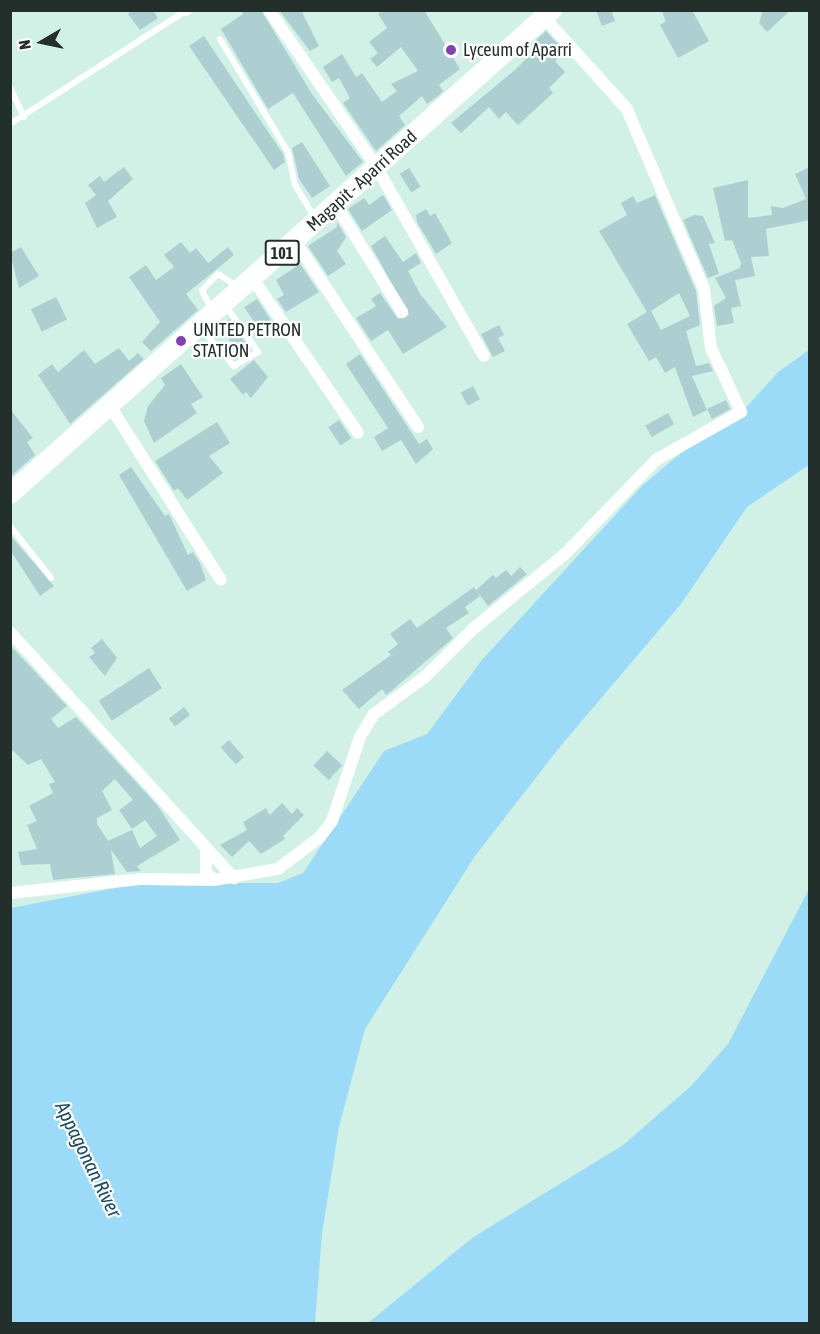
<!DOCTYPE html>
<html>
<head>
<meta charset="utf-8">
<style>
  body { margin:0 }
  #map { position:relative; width:820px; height:1334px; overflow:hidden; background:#d1f1e6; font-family:"Asap Condensed",sans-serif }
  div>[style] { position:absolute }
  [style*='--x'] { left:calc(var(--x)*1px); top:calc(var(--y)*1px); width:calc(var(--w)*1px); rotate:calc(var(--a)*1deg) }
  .water>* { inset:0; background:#9cdbf7 }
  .building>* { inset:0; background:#aecfd1; transform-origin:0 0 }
  .lane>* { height:6px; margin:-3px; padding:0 3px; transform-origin:3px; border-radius:3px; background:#fff }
  .street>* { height:12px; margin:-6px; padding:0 6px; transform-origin:6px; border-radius:6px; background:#fff }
  .primary>* { height:20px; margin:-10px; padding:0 10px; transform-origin:10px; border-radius:10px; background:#fff }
  .dots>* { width:16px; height:16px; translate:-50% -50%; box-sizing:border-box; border:3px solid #fff; border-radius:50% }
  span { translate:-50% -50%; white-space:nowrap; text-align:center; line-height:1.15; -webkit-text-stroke:4.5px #fff; paint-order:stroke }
  .shield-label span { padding:2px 4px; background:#fff; border:2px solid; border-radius:4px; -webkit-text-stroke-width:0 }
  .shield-label { font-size:16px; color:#232f2b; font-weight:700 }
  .poi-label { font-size:18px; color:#232f2b }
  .left { translate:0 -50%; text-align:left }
  .street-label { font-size:18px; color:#232f2b }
  .water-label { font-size:20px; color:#1c4d61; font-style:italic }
  .frame { position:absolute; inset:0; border:12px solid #232f2b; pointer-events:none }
  .north { position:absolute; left:12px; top:12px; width:60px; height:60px; -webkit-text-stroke:4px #fff; paint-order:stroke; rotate:261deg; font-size:16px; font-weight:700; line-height:24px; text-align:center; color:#232f2b }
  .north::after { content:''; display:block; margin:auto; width:21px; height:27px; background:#232f2b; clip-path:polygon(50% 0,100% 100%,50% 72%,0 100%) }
</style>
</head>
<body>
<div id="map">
  <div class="water">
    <i style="clip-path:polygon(809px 350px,809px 465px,747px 507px,681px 604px,559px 748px,475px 856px,365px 1029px,339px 1127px,322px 1234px,315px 1323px,11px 1324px,11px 908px,141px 883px,278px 883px,303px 873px,384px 751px,427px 734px,482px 660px,642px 486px,688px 447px,742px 412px,778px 372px)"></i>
    <i style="clip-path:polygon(809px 889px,809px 1323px,368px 1323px,472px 1238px,623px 1145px,690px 1087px,728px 1044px)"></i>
  </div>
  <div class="building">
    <i style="clip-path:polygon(133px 10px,153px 10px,158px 18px,140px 30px,128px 14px)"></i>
    <i style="clip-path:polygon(241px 10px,261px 10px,312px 94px,363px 162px,346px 176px,293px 93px,268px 109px,221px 29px,243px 14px)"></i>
    <i style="clip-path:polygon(279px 10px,301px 10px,319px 46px,310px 51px)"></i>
    <i style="clip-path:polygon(383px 10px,424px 10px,460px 69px,439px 85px,443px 91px,438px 96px,427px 104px,422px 96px,399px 116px,405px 125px,376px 151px,343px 103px,350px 98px,339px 78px,332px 82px,323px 67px,342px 54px,356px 77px,362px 73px,382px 102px,397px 91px,391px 84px,418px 71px,401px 47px,377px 67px,370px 59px,378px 53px,369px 42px,387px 28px,378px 14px)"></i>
    <i style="clip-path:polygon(596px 10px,611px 10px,615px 21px,602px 26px)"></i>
    <i style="clip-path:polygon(661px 10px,692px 10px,709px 41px,678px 58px,660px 25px,666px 21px)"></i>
    <i style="clip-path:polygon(763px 10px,791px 10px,767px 32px,759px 23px)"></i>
    <i style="clip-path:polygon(546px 31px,564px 51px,555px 61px,565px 72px,549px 88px,553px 93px,518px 125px,506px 112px,499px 119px,489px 107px,461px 133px,451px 123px,516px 69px,541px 44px,536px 40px)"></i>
    <i style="clip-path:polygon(204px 36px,283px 154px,285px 162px,274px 170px,189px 46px)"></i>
    <i style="clip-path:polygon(302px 142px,330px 186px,312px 198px,299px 179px,292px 148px)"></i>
    <i style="clip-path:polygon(124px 167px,133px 179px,108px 201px,117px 217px,97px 228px,85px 203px,96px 195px,88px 185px,100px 176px,104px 182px)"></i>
    <i style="clip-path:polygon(810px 167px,810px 220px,766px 229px,769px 256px,751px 257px,755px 276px,735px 280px,741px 306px,731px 308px,734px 323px,717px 326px,714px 306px,726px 298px,715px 278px,740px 268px,741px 263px,732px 240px,725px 241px,713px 188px,748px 180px,748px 218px,772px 215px,771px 206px,783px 208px,806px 199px,795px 174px)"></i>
    <i style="left:409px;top:168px;width:22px;height:11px;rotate:58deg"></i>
    <i style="clip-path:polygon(383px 195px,392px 210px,362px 231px,348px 209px,364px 198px,369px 205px)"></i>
    <i style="clip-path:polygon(evenodd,655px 195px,696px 291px,700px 325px,686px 331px,696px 366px,709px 363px,713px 371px,692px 376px,707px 410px,693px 417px,675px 367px,665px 373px,656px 357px,649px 361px,627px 324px,647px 312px,599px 231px,627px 215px,621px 203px,633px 196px,637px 203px,655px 195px,679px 293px,690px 316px,661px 330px,651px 311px,679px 293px)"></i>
    <i style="clip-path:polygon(426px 209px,430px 216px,435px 213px,452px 243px,436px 254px,417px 222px,416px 215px)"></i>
    <i style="clip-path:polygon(694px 215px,703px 216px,715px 243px,709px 244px,719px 274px,708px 278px,683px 220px)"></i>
    <i style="clip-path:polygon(337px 222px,346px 237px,337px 251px,346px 264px,328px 276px,308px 246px,337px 227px)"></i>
    <i style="clip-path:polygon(385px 236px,403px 262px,416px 253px,421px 263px,408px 271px,420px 294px,447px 327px,403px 354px,388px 330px,371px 341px,356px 318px,376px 306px,371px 299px,380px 293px,398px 319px,409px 315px,371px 246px)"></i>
    <i style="clip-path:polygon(181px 242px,190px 253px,196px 248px,208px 263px,228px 247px,234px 255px,186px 294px,198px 310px,151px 351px,142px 342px,160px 322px,129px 277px,146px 265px,156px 280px,174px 267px,164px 255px)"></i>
    <i style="clip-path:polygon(21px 247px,39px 276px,19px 288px,10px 253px)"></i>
    <i style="clip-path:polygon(300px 264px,319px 292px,286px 312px,277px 299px,284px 295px,276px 280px)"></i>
    <i style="left:56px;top:297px;width:25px;height:28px;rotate:64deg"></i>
    <i style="left:257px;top:299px;width:38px;height:15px;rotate:57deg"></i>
    <i style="clip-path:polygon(229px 319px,250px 350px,243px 354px,219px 329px)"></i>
    <i style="clip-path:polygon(499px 325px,504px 335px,498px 338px,505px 351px,493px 357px,481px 334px)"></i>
    <i style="clip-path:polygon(119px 348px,129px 361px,138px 353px,144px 359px,70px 424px,38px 375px,52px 364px,58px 372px,84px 350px,95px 364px)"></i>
    <i style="clip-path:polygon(360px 354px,419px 444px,427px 439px,433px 449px,416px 464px,401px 440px,382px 451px,374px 437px,388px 428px,346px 364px)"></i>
    <i style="clip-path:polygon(254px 360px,268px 377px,251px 398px,246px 392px,243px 395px,230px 379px)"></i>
    <i style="clip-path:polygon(181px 364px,203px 397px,191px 404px,197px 413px,154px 443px,144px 421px,148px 406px,165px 385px,161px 378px)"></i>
    <i style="left:473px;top:386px;width:15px;height:14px;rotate:62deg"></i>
    <i style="clip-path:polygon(726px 400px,730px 409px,712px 419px,707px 409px)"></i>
    <i style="clip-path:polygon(10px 409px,33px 438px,27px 442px,35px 455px,10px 477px)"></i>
    <i style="left:668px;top:413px;width:13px;height:26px;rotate:61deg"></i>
    <i style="left:339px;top:420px;width:22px;height:13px;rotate:56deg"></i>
    <i style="clip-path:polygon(217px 422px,230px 443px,209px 456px,223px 473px,187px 500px,178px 488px,174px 491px,155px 461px)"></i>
    <i style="clip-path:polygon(131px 467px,165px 516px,169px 514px,188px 555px,193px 552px,200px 563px,206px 580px,187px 591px,119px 475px)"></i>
    <i style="clip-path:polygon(10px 535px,54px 586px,40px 596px,10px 550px)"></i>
    <i style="clip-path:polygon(520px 567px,527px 574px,488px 606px,476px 590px,493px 575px,496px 578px,506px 570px,511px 576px)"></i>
    <i style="clip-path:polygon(474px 587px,480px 596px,465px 607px,469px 613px,446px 628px,453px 638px,390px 692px,386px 695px,382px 689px,359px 709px,342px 690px,391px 655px,388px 652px,398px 644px,390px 634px,410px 619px,417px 628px)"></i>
    <i style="clip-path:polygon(102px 639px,117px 658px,105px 676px,89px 657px,95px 653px,91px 648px)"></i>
    <i style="clip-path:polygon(evenodd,10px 645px,67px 706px,51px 719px,58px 728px,76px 717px,158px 806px,180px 840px,137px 866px,141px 871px,127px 872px,111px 850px,115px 874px,53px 880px,50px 864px,21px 865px,18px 852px,37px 849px,27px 825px,37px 821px,29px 806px,53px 793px,49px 784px,55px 782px,41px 759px,28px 765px,10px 748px,10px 645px,115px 779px,133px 800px,119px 810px,132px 829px,145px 820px,157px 836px,140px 848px,132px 830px,108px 841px,97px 824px,97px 818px,112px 810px,102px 791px,115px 779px)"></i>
    <i style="left:149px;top:668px;width:24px;height:60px;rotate:57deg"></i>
    <i style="left:184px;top:707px;width:10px;height:19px;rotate:53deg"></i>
    <i style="left:229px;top:740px;width:23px;height:11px;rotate:49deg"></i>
    <i style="left:327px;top:751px;width:21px;height:20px;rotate:43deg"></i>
    <i style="clip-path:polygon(282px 803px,292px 814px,297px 808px,304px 815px,283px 836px,285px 839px,261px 854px,249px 841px,232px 857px,220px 845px,247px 830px,243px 822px,266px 808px,270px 815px)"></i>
  </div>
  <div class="lane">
    <i style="--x:220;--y:39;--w:132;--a:59"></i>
    <i style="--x:288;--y:152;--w:34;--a:78"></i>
    <i style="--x:295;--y:185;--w:39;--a:59"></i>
    <i style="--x:10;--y:87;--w:33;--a:65"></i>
    <i style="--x:10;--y:124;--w:207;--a:-32.8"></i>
    <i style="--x:212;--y:310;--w:22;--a:-117"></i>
    <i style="--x:202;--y:290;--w:23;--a:-45"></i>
    <i style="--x:218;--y:274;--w:24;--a:33"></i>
    <i style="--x:200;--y:327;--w:52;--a:48.9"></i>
    <i style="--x:234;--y:366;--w:28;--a:-30"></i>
    <i style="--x:258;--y:352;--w:56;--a:-124.8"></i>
    <i style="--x:10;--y:526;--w:66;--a:51.7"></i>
  </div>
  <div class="street">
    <i style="--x:183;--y:10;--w:3;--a:0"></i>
    <i style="--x:269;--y:10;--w:191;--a:55.6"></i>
    <i style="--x:377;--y:168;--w:216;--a:60.4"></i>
    <i style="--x:336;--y:205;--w:126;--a:58.3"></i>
    <i style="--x:295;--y:241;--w:223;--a:56.5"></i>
    <i style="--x:253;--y:279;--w:186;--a:55.7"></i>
    <i style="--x:110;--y:406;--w:206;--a:57.5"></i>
    <i style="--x:10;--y:632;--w:333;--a:47.7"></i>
    <i style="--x:206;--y:849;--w:23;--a:90"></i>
    <i style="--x:206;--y:872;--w:11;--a:45"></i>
    <i style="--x:10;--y:893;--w:133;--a:-6.1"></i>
    <i style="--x:142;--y:879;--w:72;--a:0.8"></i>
    <i style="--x:214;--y:880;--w:65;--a:-9.8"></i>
    <i style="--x:278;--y:869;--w:53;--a:-37.3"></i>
    <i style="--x:320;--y:837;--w:20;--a:-53"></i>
    <i style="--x:332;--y:821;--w:89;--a:-71.6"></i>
    <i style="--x:360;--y:737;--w:27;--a:-59"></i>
    <i style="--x:374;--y:714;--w:63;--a:-36"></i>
    <i style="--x:425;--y:677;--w:69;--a:-45"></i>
    <i style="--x:474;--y:628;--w:117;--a:-39.1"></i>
    <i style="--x:565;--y:554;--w:131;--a:-45.9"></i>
    <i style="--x:656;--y:460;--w:98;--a:-29.5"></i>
    <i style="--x:741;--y:412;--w:71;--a:-115.1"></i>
    <i style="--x:711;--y:348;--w:59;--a:-96.8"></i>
    <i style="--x:704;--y:289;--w:196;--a:-113.2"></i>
    <i style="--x:627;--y:109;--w:124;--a:-132.1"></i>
  </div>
  <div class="primary">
    <i style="--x:10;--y:494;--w:727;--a:-41.76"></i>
  </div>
  <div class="dots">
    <i style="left:451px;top:50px;background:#8441b4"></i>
    <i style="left:181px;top:341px;background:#8441b4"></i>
  </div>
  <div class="shield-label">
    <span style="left:282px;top:253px">101</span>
  </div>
  <div class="poi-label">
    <span class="left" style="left:463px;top:50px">Lyceum of Aparri</span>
    <span class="left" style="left:193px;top:341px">UNITED PETRON<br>STATION</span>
  </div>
  <div class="street-label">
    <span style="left:362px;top:181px;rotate:-42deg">Magapit - Aparri Road</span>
  </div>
  <div class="water-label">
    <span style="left:89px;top:1159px;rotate:64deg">Appagonan River</span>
  </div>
  <div class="frame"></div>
  <div class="north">N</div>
</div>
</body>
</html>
